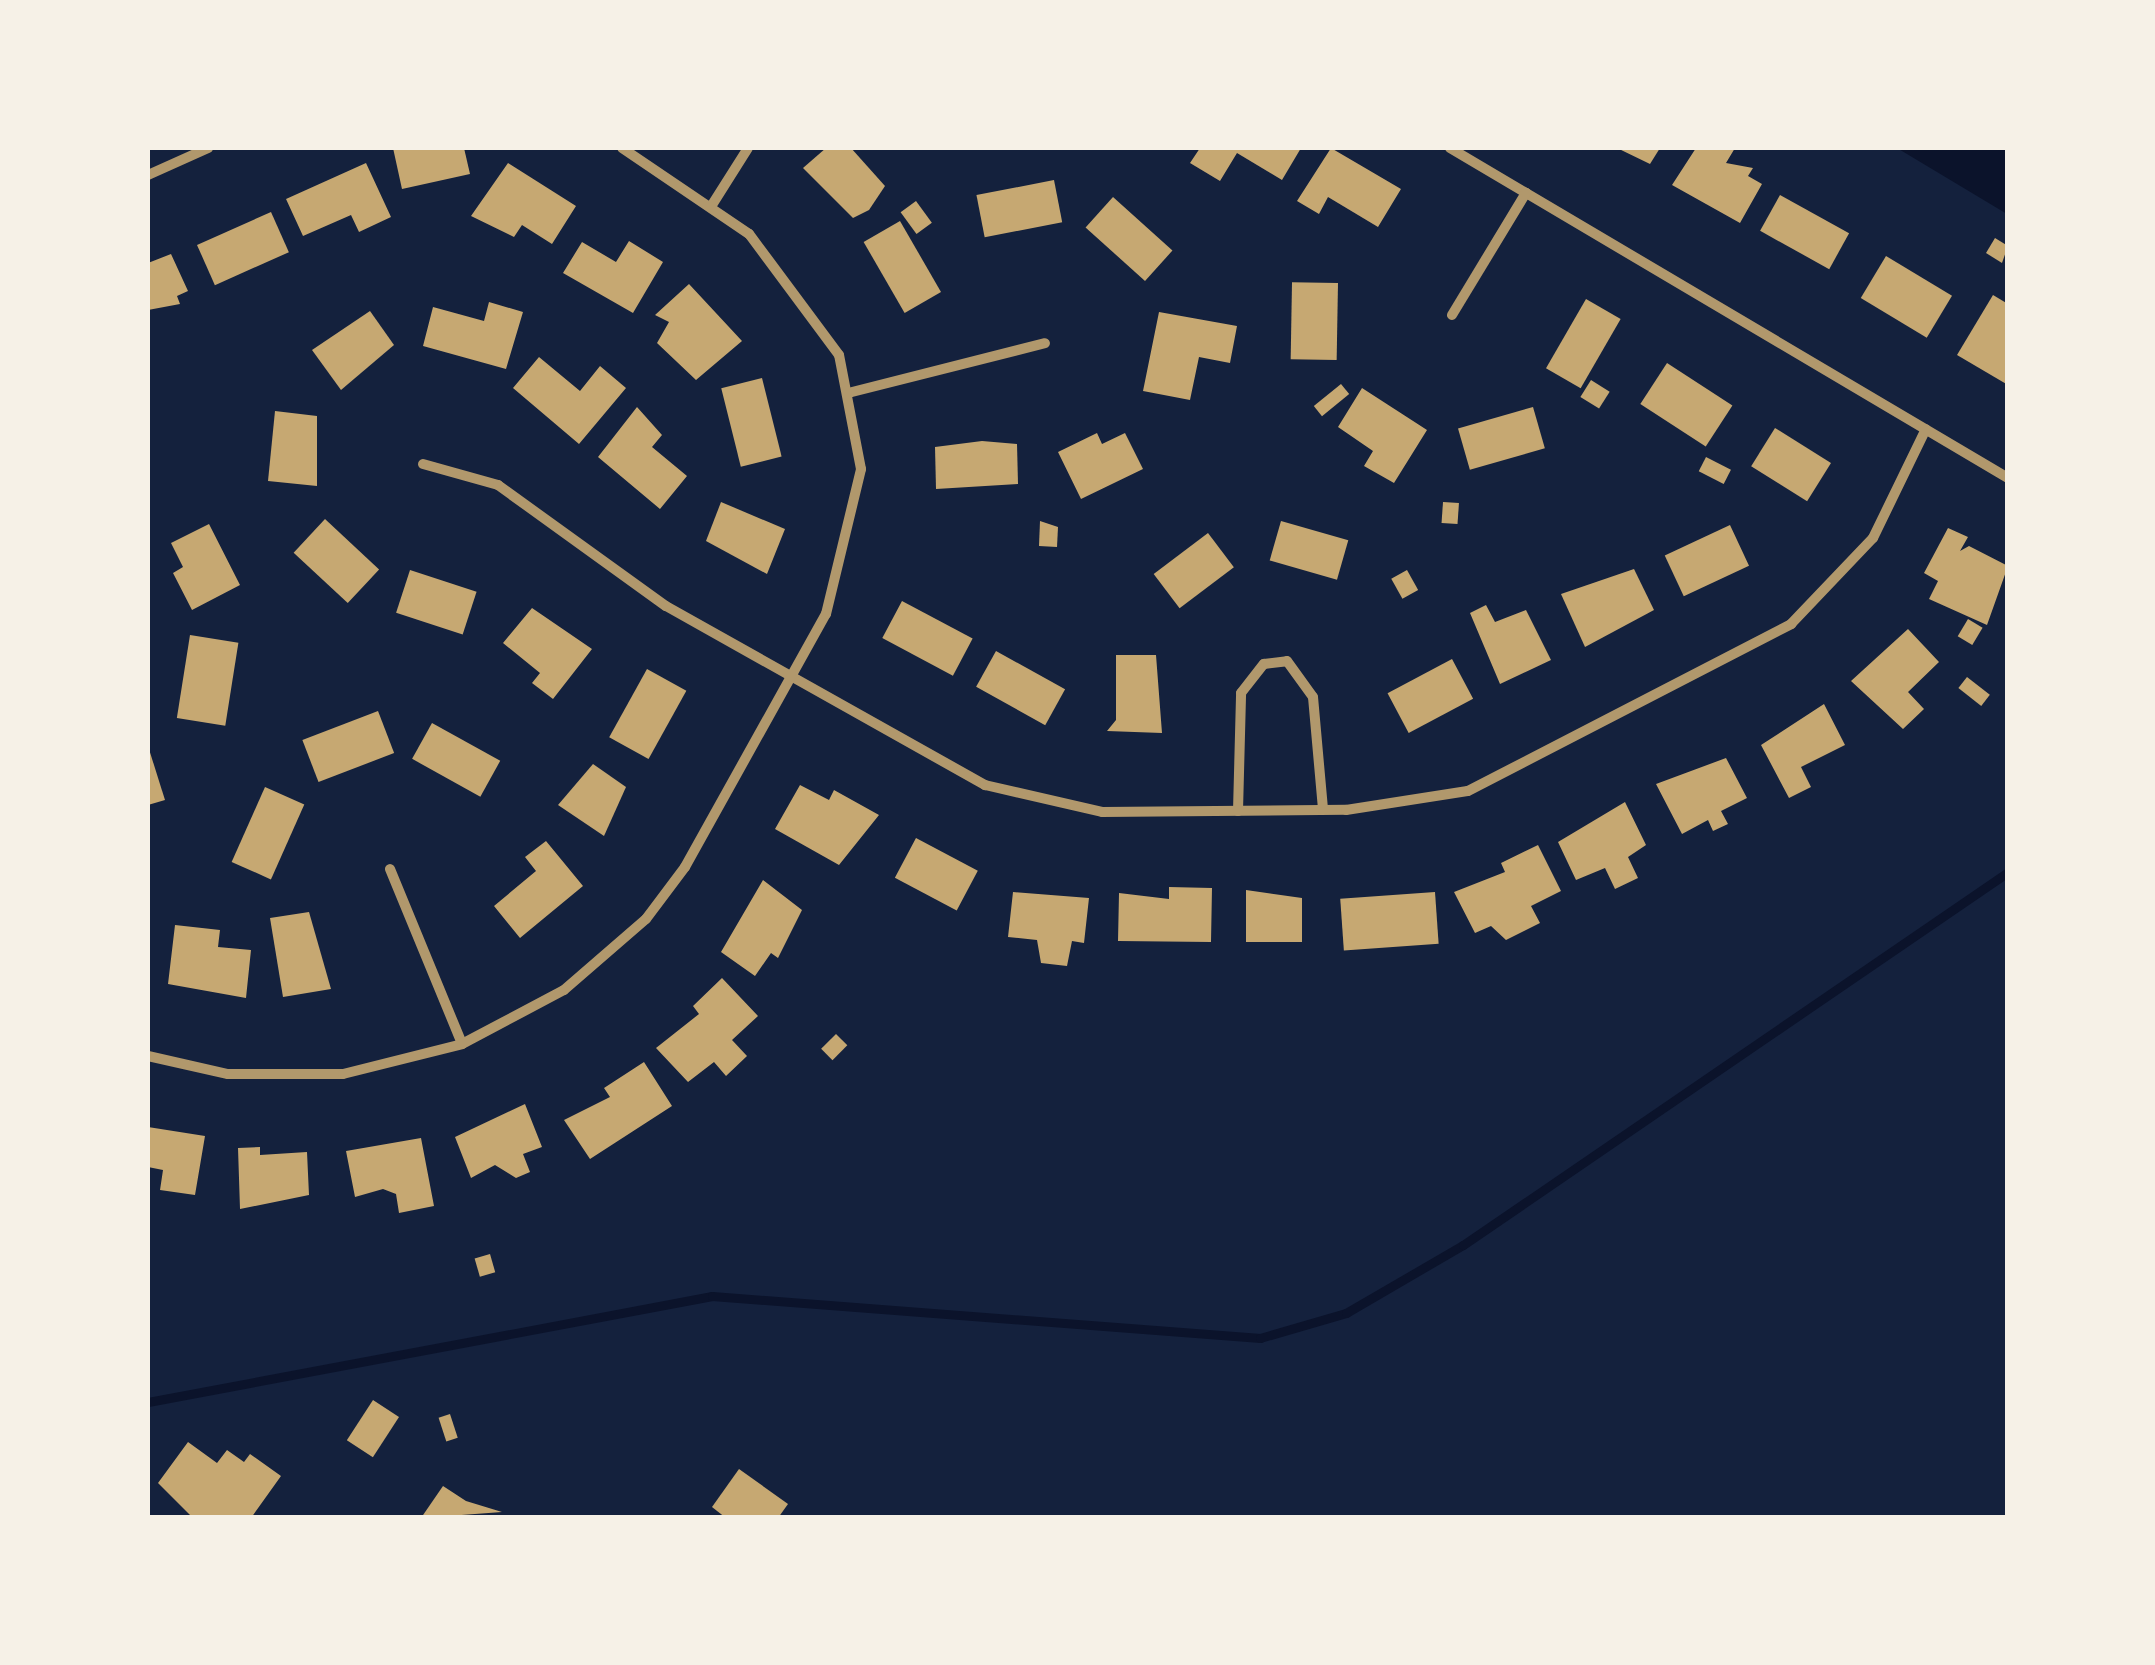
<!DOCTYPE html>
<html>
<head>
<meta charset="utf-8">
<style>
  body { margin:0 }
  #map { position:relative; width:2155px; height:1665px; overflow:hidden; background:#14213d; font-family:Signika,sans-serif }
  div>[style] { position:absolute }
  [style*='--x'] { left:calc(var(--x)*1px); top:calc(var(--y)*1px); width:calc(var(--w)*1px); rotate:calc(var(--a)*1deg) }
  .water>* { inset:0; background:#0b132b }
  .stream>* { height:9px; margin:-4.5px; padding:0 4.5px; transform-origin:4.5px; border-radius:4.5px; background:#0b132b }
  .building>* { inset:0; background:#c6a872; transform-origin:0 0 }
  .minor>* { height:10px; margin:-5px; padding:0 5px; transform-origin:5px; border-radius:5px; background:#b1986c }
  span { translate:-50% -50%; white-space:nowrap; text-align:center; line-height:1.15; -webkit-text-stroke:8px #f6f1e7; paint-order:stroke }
  .frame { position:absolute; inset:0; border:150px solid #f6f1e7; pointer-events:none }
</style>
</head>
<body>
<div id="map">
  <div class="water">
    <i style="clip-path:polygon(1897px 148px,2007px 148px,2007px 214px)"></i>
  </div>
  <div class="stream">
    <i style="--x:148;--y:1402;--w:574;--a:-10.64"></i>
    <i style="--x:712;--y:1296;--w:550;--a:4.38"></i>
    <i style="--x:1260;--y:1338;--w:90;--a:-16.2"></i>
    <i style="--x:1346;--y:1313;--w:135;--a:-30.2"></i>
    <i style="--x:1463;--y:1245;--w:660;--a:-34.39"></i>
  </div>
  <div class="building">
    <i style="clip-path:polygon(393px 148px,464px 148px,470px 174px,402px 189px)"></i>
    <i style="clip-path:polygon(826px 148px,851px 148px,885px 186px,869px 210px,853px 218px,803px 168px)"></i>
    <i style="clip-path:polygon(1200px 148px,1301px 148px,1282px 180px,1237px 153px,1220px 181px,1190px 163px)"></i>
    <i style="clip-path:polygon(1331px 148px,1401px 189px,1378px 227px,1328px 197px,1319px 214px,1297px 201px)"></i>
    <i style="clip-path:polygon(1617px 148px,1660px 148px,1650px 164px)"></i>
    <i style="clip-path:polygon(1696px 148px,1735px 148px,1726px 163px,1753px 168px,1748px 176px,1762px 184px,1740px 223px,1672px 185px)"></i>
    <i style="clip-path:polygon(366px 163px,391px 217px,359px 232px,351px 215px,303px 236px,286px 199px)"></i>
    <i style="clip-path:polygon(508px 163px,576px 206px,552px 244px,522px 225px,514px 237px,471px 216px)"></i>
    <i style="left:1054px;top:180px;width:43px;height:79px;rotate:79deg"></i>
    <i style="left:1780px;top:195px;width:79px;height:41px;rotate:29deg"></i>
    <i style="left:1113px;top:197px;width:80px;height:41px;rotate:42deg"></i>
    <i style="left:916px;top:201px;width:27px;height:19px;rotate:54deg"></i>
    <i style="left:271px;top:212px;width:44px;height:81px;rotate:66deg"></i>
    <i style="left:900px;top:221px;width:82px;height:42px;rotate:60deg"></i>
    <i style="clip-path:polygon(1995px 238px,2008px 246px,2002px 263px,1986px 253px)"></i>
    <i style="clip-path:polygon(629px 241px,663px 262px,633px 313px,563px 273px,582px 242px,616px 262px)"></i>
    <i style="clip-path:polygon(171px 254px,188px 291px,177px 296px,180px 304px,148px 310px,148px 263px)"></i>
    <i style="left:1886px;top:256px;width:77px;height:49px;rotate:31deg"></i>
    <i style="left:1338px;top:283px;width:77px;height:46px;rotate:91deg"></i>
    <i style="clip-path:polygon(689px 284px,742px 341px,696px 380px,657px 343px,669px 322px,655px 315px)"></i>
    <i style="clip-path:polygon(1993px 295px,2008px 304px,2008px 385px,1957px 355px)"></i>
    <i style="left:1586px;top:299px;width:40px;height:80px;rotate:30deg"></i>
    <i style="clip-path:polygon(489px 302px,523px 312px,506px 369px,423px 346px,433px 307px,484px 321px)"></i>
    <i style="clip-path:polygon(370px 311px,394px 345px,341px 390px,312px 350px)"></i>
    <i style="clip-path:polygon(1159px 312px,1237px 326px,1230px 363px,1199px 357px,1190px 400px,1143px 391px)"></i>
    <i style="clip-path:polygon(539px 357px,580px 391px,600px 366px,626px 388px,579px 444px,513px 388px)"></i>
    <i style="left:1667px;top:363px;width:78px;height:49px;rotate:33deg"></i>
    <i style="left:762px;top:378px;width:81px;height:42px;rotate:76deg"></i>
    <i style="left:1591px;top:380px;width:22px;height:20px;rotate:32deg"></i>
    <i style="left:1341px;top:384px;width:13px;height:35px;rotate:51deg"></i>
    <i style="clip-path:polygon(1362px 388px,1427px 430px,1394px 483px,1364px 466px,1373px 451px,1338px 427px)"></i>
    <i style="clip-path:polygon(637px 407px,662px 435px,652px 447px,687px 476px,660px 509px,598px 457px)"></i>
    <i style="left:1533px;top:407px;width:43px;height:78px;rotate:74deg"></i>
    <i style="clip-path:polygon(275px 411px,317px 416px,317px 486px,268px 481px)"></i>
    <i style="left:1775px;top:428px;width:66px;height:45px;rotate:32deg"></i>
    <i style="clip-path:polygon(1097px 433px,1102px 444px,1125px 433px,1143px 469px,1081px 499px,1058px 452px)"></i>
    <i style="clip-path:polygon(982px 441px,1017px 444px,1018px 484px,936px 489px,935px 447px)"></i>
    <i style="left:1706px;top:457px;width:28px;height:16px;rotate:27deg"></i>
    <i style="clip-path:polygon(721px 502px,785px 529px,767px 574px,706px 541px)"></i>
    <i style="left:1443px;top:502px;width:16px;height:21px;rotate:4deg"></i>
    <i style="left:325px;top:519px;width:74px;height:46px;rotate:43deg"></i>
    <i style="clip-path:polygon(1040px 521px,1058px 527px,1057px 547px,1039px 546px)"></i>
    <i style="left:1281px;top:521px;width:70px;height:41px;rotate:16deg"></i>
    <i style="clip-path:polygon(209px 524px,240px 585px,192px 610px,173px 573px,183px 567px,171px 543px)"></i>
    <i style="left:1730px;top:525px;width:45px;height:72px;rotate:65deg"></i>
    <i style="clip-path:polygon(1948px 528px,1968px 537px,1960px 551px,1969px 546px,2008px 566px,1987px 625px,1929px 599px,1938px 581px,1924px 573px)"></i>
    <i style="left:1208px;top:533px;width:43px;height:68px;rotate:53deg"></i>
    <i style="clip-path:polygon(1634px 569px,1654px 610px,1585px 647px,1561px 594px)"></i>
    <i style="left:410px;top:570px;width:70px;height:45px;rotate:18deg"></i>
    <i style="left:1407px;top:570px;width:23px;height:18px;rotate:61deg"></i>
    <i style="left:902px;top:601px;width:80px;height:42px;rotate:28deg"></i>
    <i style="clip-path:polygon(1486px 605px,1495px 622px,1526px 610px,1551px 660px,1500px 684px,1470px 613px)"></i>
    <i style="clip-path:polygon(532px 608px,592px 649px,553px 699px,532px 683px,540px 673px,503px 643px)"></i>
    <i style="left:1968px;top:619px;width:17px;height:20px;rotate:31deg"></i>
    <i style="clip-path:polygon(1908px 629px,1939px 662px,1908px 692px,1924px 709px,1903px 729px,1851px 681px)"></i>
    <i style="left:190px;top:635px;width:49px;height:84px;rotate:9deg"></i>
    <i style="left:996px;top:651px;width:79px;height:41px;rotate:29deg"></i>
    <i style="clip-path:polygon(1116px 655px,1156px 655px,1162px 733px,1107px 731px,1116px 720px)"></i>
    <i style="left:1452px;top:659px;width:45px;height:73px;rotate:62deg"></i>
    <i style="left:647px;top:669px;width:45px;height:78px;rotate:29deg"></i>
    <i style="left:1967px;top:677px;width:29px;height:14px;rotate:38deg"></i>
    <i style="clip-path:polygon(1824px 704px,1845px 745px,1801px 767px,1811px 787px,1789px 798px,1761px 745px)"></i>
    <i style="left:378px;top:711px;width:45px;height:81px;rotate:69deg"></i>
    <i style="left:432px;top:723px;width:78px;height:41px;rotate:29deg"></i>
    <i style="clip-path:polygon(148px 746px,165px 800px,148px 805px)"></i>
    <i style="clip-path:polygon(1726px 758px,1747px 798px,1721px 811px,1728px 824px,1713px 831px,1708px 820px,1682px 834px,1656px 784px)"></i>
    <i style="clip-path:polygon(593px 764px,626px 787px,604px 836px,558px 805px)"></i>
    <i style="clip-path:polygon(800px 785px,829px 800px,834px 790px,879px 815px,839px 865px,775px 829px)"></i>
    <i style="left:265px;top:787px;width:43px;height:82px;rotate:24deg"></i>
    <i style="clip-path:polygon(1625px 802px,1646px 845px,1628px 857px,1638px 878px,1615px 889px,1605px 868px,1576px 880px,1558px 842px)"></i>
    <i style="left:916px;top:838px;width:70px;height:45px;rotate:28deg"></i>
    <i style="clip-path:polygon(546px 841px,583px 886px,520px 938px,494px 906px,536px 871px,525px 857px)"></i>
    <i style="clip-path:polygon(1538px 845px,1561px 891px,1531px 906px,1540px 923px,1506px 940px,1491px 926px,1475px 933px,1454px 892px,1505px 872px,1501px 863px)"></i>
    <i style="clip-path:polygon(763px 880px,802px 910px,778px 958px,771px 953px,755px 976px,721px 952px)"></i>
    <i style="clip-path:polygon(1169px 887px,1212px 888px,1211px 942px,1118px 941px,1119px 893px,1169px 899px)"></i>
    <i style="clip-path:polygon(1246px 890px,1302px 898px,1302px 942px,1246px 942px)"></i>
    <i style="clip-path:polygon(1013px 892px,1089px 898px,1084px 943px,1072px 941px,1067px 966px,1041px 963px,1037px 940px,1008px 937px)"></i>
    <i style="left:1435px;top:892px;width:52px;height:95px;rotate:86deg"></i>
    <i style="clip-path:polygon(309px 912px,331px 989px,283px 997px,270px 918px)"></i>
    <i style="clip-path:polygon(175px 925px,220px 930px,218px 947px,251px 950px,246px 998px,168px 984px)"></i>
    <i style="clip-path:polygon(722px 978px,758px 1016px,732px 1040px,747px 1056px,726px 1076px,714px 1062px,688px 1082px,656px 1048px,699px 1014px,693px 1006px)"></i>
    <i style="left:836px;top:1034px;width:16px;height:21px;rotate:45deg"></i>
    <i style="clip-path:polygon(644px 1062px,672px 1106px,590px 1159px,564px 1120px,610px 1097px,604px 1088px)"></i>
    <i style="clip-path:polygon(525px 1104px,542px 1147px,523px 1154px,530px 1172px,516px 1178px,495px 1165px,471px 1178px,455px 1137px)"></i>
    <i style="clip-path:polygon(148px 1127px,205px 1136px,195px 1195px,160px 1190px,163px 1170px,148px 1167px)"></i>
    <i style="clip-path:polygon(421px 1138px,434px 1206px,399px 1213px,396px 1194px,383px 1189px,355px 1197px,346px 1151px)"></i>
    <i style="clip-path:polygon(260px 1147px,260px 1155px,307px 1152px,309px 1195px,240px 1209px,238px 1148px)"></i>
    <i style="left:490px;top:1254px;width:19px;height:16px;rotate:74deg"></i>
    <i style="left:373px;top:1400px;width:31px;height:48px;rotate:33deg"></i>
    <i style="left:450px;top:1414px;width:25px;height:12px;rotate:72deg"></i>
    <i style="clip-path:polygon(188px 1442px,217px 1463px,227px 1450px,244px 1462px,250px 1454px,281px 1476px,251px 1518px,193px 1518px,158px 1483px)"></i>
    <i style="clip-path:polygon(739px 1469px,788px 1504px,778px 1518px,726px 1518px,712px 1507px)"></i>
    <i style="clip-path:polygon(443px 1486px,466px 1501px,502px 1512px,421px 1518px)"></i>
  </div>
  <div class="minor">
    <i style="--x:1450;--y:148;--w:648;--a:30.6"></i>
    <i style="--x:148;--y:175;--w:66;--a:-24.2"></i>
    <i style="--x:712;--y:205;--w:67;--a:-57.7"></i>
    <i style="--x:1452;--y:315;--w:143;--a:-58.8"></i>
    <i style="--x:852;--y:392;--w:199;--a:-14.2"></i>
    <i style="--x:423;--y:464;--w:78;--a:15.6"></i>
    <i style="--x:498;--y:485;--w:207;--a:35.8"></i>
    <i style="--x:666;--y:606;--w:366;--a:29.3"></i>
    <i style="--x:985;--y:785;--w:120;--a:13"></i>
    <i style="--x:1102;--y:812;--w:244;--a:-0.5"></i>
    <i style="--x:1346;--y:810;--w:123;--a:-8.9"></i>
    <i style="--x:1468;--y:791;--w:364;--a:-27.3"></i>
    <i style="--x:1791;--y:624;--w:119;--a:-46.4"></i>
    <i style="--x:1873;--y:538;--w:121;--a:-64.1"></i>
    <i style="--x:1238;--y:811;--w:118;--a:-88.5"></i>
    <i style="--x:1241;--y:693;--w:37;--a:-52"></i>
    <i style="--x:1264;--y:664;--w:23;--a:-7"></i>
    <i style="--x:1287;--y:661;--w:44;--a:54.2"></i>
    <i style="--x:1313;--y:697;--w:113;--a:84.9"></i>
    <i style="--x:390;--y:869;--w:189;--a:67.6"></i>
    <i style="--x:148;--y:1056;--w:82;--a:12.7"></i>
    <i style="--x:228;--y:1074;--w:115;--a:0"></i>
    <i style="--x:343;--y:1074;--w:123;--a:-14.1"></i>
    <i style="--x:462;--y:1044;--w:115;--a:-27.9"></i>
    <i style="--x:564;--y:990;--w:108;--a:-40.9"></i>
    <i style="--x:646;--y:919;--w:65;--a:-53.1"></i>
    <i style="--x:685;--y:867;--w:290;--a:-60.9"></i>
    <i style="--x:826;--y:614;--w:149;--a:-76.4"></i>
    <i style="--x:861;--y:469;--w:116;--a:-100.9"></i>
    <i style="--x:839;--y:355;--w:151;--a:-126.6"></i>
    <i style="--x:749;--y:234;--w:153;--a:-145.9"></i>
  </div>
  <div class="frame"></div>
</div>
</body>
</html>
